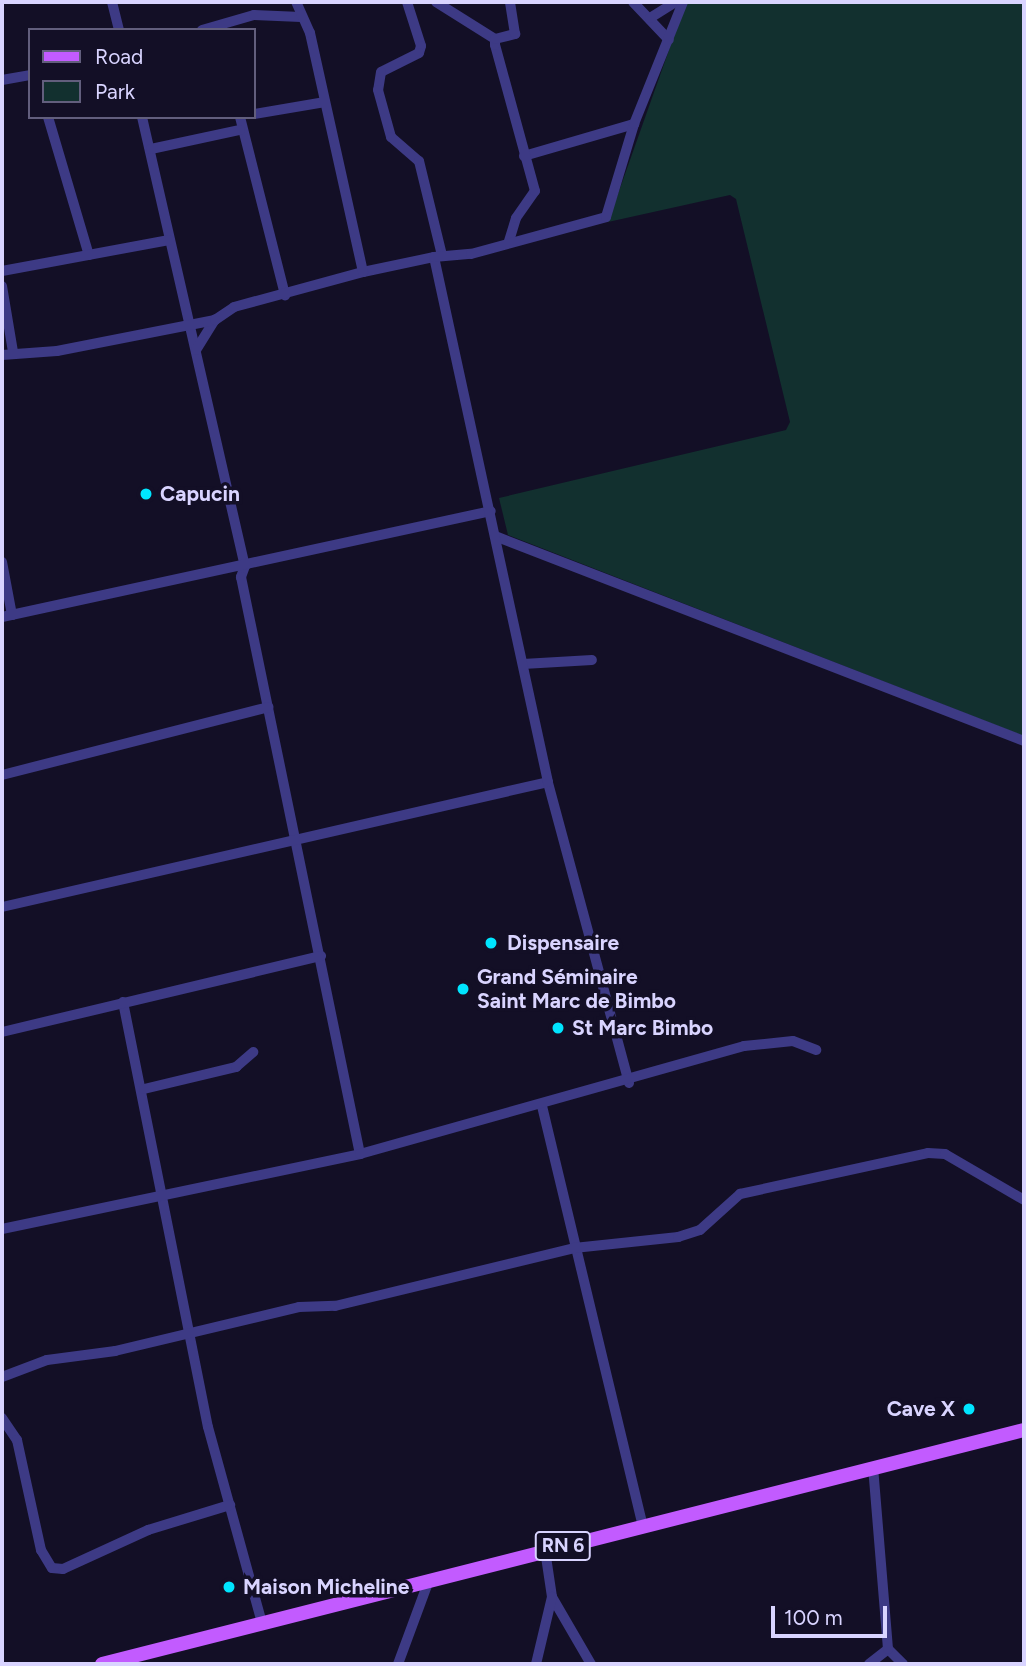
<!DOCTYPE html>
<html>
<head>
<meta charset="utf-8">
<style>
  body { margin:0 }
  #map { position:relative; width:1026px; height:1666px; overflow:hidden; background:#130f26; font-family:Figtree,sans-serif }
  div>[style] { position:absolute }
  [style*='--x'] { left:calc(var(--x)*1px); top:calc(var(--y)*1px); width:calc(var(--w)*1px); rotate:calc(var(--a)*1deg) }
  .green>* { inset:0; background:#12302f }
  .minor>* { height:10px; margin:-5px; padding:0 5px; transform-origin:5px; border-radius:5px; background:#3d3a85 }
  .major>* { height:14px; margin:-7px; padding:0 7px; transform-origin:7px; border-radius:7px; background:#c25bff }
  .dots>* { width:19px; height:19px; translate:-50% -50%; box-sizing:border-box; border:4px solid #130f26; border-radius:50% }
  span { translate:-50% -50%; white-space:nowrap; text-align:center; line-height:1.15; -webkit-text-stroke:7px #130f26; paint-order:stroke }
  .shield-label span { padding:2px 5px; background:#130f26; border:2px solid; border-radius:5px; -webkit-text-stroke-width:0 }
  .shield-label { font-size:19px; color:#d9d4ff; font-weight:700 }
  .poi-label { font-size:21px; color:#d9d4ff; font-weight:700 }
  .left { translate:0 -50%; text-align:left }
  .right { translate:-100% -50%; text-align:right }
  .frame { position:absolute; inset:0; border:4px solid #d9d4ff; pointer-events:none }
  .legend { position:absolute; left:28px; top:28px; width:228px; height:91px; box-sizing:border-box; background:#130f26; border:2px solid #625e7d; margin:0; padding:9px 12px; list-style:none; font-size:21px; color:#d9d4ff }
  .legend li { display:flex; align-items:center; gap:14px; height:35px }
  .legend b { width:35px; border:2px solid #625e7d }
  .scale { position:absolute; left:771px; top:1606px; width:116px; height:32px; box-sizing:border-box; border:4px solid #d9d4ff; border-top:0; padding-left:9px; font-size:21px; line-height:24px; white-space:nowrap; color:#d9d4ff; -webkit-text-stroke:5px #130f26; paint-order:stroke }
</style>
</head>
<body>
<div id="map">
  <div class="green">
    <i style="clip-path:polygon(686px 2px,1024px 2px,1024px 736px,508px 535px,499px 498px,786px 430px,790px 422px,736px 199px,730px 195px,608px 222px)"></i>
  </div>
  <div class="minor">
    <i style="--x:112;--y:2;--w:29;--a:76"></i>
    <i style="--x:407;--y:2;--w:46;--a:72.3"></i>
    <i style="--x:421;--y:46;--w:7;--a:106"></i>
    <i style="--x:419;--y:53;--w:42;--a:153.4"></i>
    <i style="--x:381;--y:72;--w:18;--a:99"></i>
    <i style="--x:378;--y:90;--w:49;--a:74.5"></i>
    <i style="--x:391;--y:137;--w:37;--a:41"></i>
    <i style="--x:419;--y:161;--w:97;--a:76.3"></i>
    <i style="--x:436;--y:2;--w:70;--a:32.1"></i>
    <i style="--x:633;--y:2;--w:52;--a:46.5"></i>
    <i style="--x:650;--y:18;--w:31;--a:-32"></i>
    <i style="--x:202;--y:30;--w:54;--a:-16.1"></i>
    <i style="--x:254;--y:15;--w:47;--a:2.4"></i>
    <i style="--x:2;--y:80;--w:28;--a:-10"></i>
    <i style="--x:254;--y:114;--w:72;--a:-9.6"></i>
    <i style="--x:48;--y:117;--w:144;--a:73.5"></i>
    <i style="--x:142;--y:117;--w:461;--a:77.1"></i>
    <i style="--x:245;--y:566;--w:12;--a:110"></i>
    <i style="--x:241;--y:577;--w:589;--a:78.35"></i>
    <i style="--x:240;--y:117;--w:184;--a:75.8"></i>
    <i style="--x:151;--y:149;--w:91;--a:-12.1"></i>
    <i style="--x:524;--y:156;--w:115;--a:-16.2"></i>
    <i style="--x:509;--y:241;--w:24;--a:-73"></i>
    <i style="--x:516;--y:218;--w:33;--a:-55"></i>
    <i style="--x:535;--y:191;--w:151;--a:-105.3"></i>
    <i style="--x:495;--y:45;--w:6;--a:-90"></i>
    <i style="--x:495;--y:39;--w:21;--a:-14"></i>
    <i style="--x:515;--y:34;--w:32;--a:-99"></i>
    <i style="--x:2;--y:271;--w:170;--a:-10.5"></i>
    <i style="--x:363;--y:272;--w:73;--a:-11.9"></i>
    <i style="--x:2;--y:286;--w:67;--a:80.5"></i>
    <i style="--x:196;--y:350;--w:36;--a:-58"></i>
    <i style="--x:2;--y:355;--w:55;--a:-4.2"></i>
    <i style="--x:57;--y:351;--w:161;--a:-11.1"></i>
    <i style="--x:215;--y:320;--w:23;--a:-34"></i>
    <i style="--x:234;--y:307;--w:134;--a:-15.2"></i>
    <i style="--x:363;--y:272;--w:245;--a:-102.5"></i>
    <i style="--x:310;--y:33;--w:34;--a:-114"></i>
    <i style="--x:495;--y:536;--w:567;--a:21.18"></i>
    <i style="--x:2;--y:562;--w:54;--a:79.3"></i>
    <i style="--x:2;--y:617;--w:500;--a:-12.23"></i>
    <i style="--x:523;--y:664;--w:69;--a:-3.3"></i>
    <i style="--x:2;--y:775;--w:275;--a:-14.3"></i>
    <i style="--x:2;--y:907;--w:560;--a:-12.89"></i>
    <i style="--x:123;--y:1002;--w:433;--a:78.7"></i>
    <i style="--x:208;--y:1427;--w:203;--a:74.6"></i>
    <i style="--x:2;--y:1032;--w:328;--a:-13.4"></i>
    <i style="--x:629;--y:1083;--w:312;--a:-105.1"></i>
    <i style="--x:548;--y:782;--w:537;--a:-102.25"></i>
    <i style="--x:434;--y:257;--w:37;--a:-5"></i>
    <i style="--x:471;--y:254;--w:140;--a:-15.3"></i>
    <i style="--x:606;--y:217;--w:97;--a:-73.2"></i>
    <i style="--x:634;--y:124;--w:131;--a:-68.1"></i>
    <i style="--x:144;--y:1089;--w:95;--a:-13.4"></i>
    <i style="--x:236;--y:1067;--w:23;--a:-41"></i>
    <i style="--x:542;--y:1106;--w:432;--a:76.5"></i>
    <i style="--x:2;--y:1229;--w:366;--a:-11.8"></i>
    <i style="--x:360;--y:1154;--w:399;--a:-15.7"></i>
    <i style="--x:744;--y:1046;--w:49;--a:-5.8"></i>
    <i style="--x:793;--y:1041;--w:25;--a:21"></i>
    <i style="--x:2;--y:1377;--w:48;--a:-20.7"></i>
    <i style="--x:47;--y:1360;--w:69;--a:-7.5"></i>
    <i style="--x:115;--y:1351;--w:189;--a:-13.4"></i>
    <i style="--x:299;--y:1307;--w:36;--a:-2"></i>
    <i style="--x:335;--y:1306;--w:246;--a:-13.6"></i>
    <i style="--x:574;--y:1248;--w:105;--a:-6"></i>
    <i style="--x:678;--y:1237;--w:23;--a:-18"></i>
    <i style="--x:700;--y:1230;--w:54;--a:-42"></i>
    <i style="--x:740;--y:1194;--w:192;--a:-12.3"></i>
    <i style="--x:928;--y:1153;--w:17;--a:3"></i>
    <i style="--x:945;--y:1154;--w:91;--a:30.2"></i>
    <i style="--x:2;--y:1418;--w:27;--a:56"></i>
    <i style="--x:17;--y:1440;--w:113;--a:77.7"></i>
    <i style="--x:41;--y:1550;--w:21;--a:59"></i>
    <i style="--x:52;--y:1568;--w:11;--a:5"></i>
    <i style="--x:63;--y:1569;--w:94;--a:-24.6"></i>
    <i style="--x:148;--y:1530;--w:86;--a:-17"></i>
    <i style="--x:545;--y:1550;--w:48;--a:81.5"></i>
    <i style="--x:552;--y:1597;--w:78;--a:59.8"></i>
    <i style="--x:888;--y:1649;--w:21;--a:45"></i>
    <i style="--x:398;--y:1664;--w:90;--a:-69.7"></i>
    <i style="--x:536;--y:1664;--w:69;--a:-76.6"></i>
    <i style="--x:869;--y:1664;--w:24;--a:-38"></i>
    <i style="--x:888;--y:1649;--w:182;--a:-94.7"></i>
  </div>
  <div class="major">
    <i style="--x:102;--y:1664;--w:951;--a:-14.24"></i>
  </div>
  <div class="dots">
    <i style="left:146px;top:494px;background:#00e5ff"></i>
    <i style="left:491px;top:943px;background:#00e5ff"></i>
    <i style="left:463px;top:989px;background:#00e5ff"></i>
    <i style="left:558px;top:1028px;background:#00e5ff"></i>
    <i style="left:969px;top:1409px;background:#00e5ff"></i>
    <i style="left:229px;top:1587px;background:#00e5ff"></i>
  </div>
  <div class="shield-label">
    <span style="left:563px;top:1546px">RN 6</span>
  </div>
  <div class="poi-label">
    <span class="left" style="left:160px;top:494px">Capucin</span>
    <span class="left" style="left:507px;top:943px">Dispensaire</span>
    <span class="left" style="left:477px;top:989px">Grand Séminaire<br>Saint Marc de Bimbo</span>
    <span class="left" style="left:572px;top:1028px">St Marc Bimbo</span>
    <span class="right" style="left:955px;top:1409px">Cave X</span>
    <span class="left" style="left:243px;top:1587px">Maison Micheline</span>
  </div>
  <div class="frame"></div>
  <ul class="legend">
  <li><b style="height:9px;background:#c25bff"></b>Road</li>
  <li><b style="height:19px;background:#12302f"></b>Park</li>
  </ul>
  <div class="scale">100 m</div>
</div>
</body>
</html>
